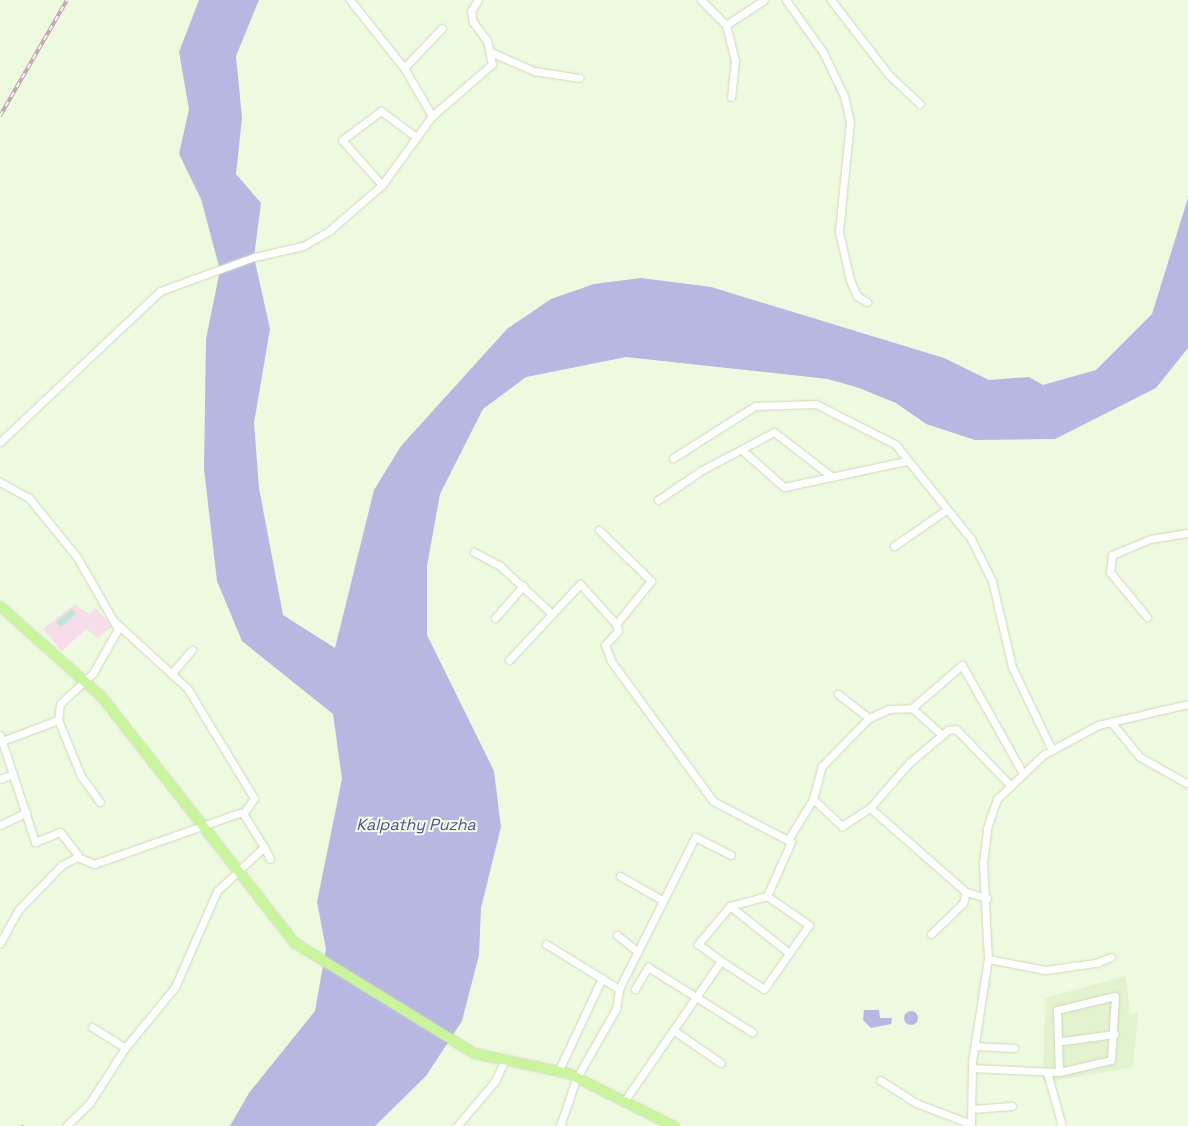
<!DOCTYPE html>
<html>
<head>
<meta charset="utf-8">
<style>
  body { margin:0 }
  #map { position:relative; width:1188px; height:1126px; overflow:hidden; background:#eefae0; font-family:"Space Grotesk",sans-serif }
  div>[style] { position:absolute }
  [style*='--x'] { left:calc(var(--x)*1px); top:calc(var(--y)*1px); width:calc(var(--w)*1px); rotate:calc(var(--a)*1deg) }
  .residential>* { inset:0; background:#e3f2cf }
  .education>* { inset:0; background:#f6ddea }
  .green>* { inset:0; background:#c0e7d2 }
  .water>* { inset:0; background:#b7b7e2 }
  .round { border-radius:50% }
  .stream>* { height:2px; margin:-1px; padding:0 1px; transform-origin:1px; border-radius:1px; background:#b7b7e2 }
  .roads { filter:drop-shadow(0 0 1px #ced9b8) drop-shadow(0 0 1px #ced9b8) }
  .minor>* { height:7px; margin:-3.5px; padding:0 3.5px; transform-origin:3.5px; border-radius:3.5px; background:#fff }
  .major>* { height:9px; margin:-4.5px; padding:0 4.5px; transform-origin:4.5px; border-radius:4.5px; background:#c9f69c }
  .rail>* { height:4px; margin-top:-2px; transform-origin:0; background:repeating-linear-gradient(90deg,#f3fee6 0 5.5px,#c2a1b5 0 11px); box-sizing:border-box; border-block:1px solid #c2a1b5 }
  span { translate:-50% -50%; white-space:nowrap; text-align:center; line-height:1.15; -webkit-text-stroke:4px #f3fee6; paint-order:stroke }
  .water-label { font-size:16px; color:#504e96; font-style:italic }
</style>
</head>
<body>
<div id="map">
  <div class="residential">
    <i style="clip-path:polygon(1126px 976px,1130px 1014px,1138px 1013px,1133px 1067px,1043px 1083px,1045px 998px)"></i>
  </div>
  <div class="education">
    <i style="clip-path:polygon(75px 604px,89px 614px,96px 608px,112px 627px,98px 638px,86px 629px,62px 651px,43px 629px)"></i>
  </div>
  <div class="green">
    <i style="clip-path:polygon(72px 609px,76px 613px,61px 627px,56px 622px)"></i>
  </div>
  <div class="water">
    <i style="clip-path:polygon(199px 0,259px 0,236px 56px,242px 118px,236px 174px,261px 203px,254px 257px,270px 329px,254px 423px,259px 488px,283px 615px,335px 648px,374px 490px,401px 446px,507px 329px,551px 299px,594px 284px,641px 278px,711px 287px,944px 358px,989px 380px,1029px 377px,1043px 385px,1096px 370px,1152px 314px,1188px 198px,1188px 348px,1156px 388px,1055px 439px,975px 440px,926px 424px,896px 403px,859px 388px,828px 379px,626px 357px,526px 377px,483px 409px,440px 494px,427px 566px,427px 635px,494px 771px,501px 827px,481px 908px,479px 955px,462px 1021px,426px 1076px,375px 1126px,230px 1126px,249px 1093px,315px 1011px,326px 949px,317px 902px,342px 779px,333px 714px,242px 641px,217px 581px,204px 469px,206px 339px,220px 270px,201px 199px,179px 154px,189px 109px,179px 52px)"></i>
    <i style="clip-path:polygon(864px 1010px,879px 1010px,880px 1018px,892px 1018px,891px 1024px,871px 1028px,863px 1020px)"></i>
    <i class="round" style="left:904px;top:1011px;width:14px;height:14px"></i>
  </div>
  <div class="stream">
    <i style="--x:22;--y:1126;--w:1;--a:0"></i>
  </div>
  <div class="roads">
    <div class="minor">
      <i style="--x:350;--y:0;--w:87;--a:51.5"></i>
      <i style="--x:404;--y:68;--w:56;--a:59.7"></i>
      <i style="--x:701;--y:0;--w:35;--a:45"></i>
      <i style="--x:726;--y:25;--w:36;--a:76"></i>
      <i style="--x:735;--y:60;--w:37;--a:96"></i>
      <i style="--x:786;--y:0;--w:64;--a:54.6"></i>
      <i style="--x:823;--y:52;--w:49;--a:64.5"></i>
      <i style="--x:844;--y:96;--w:26;--a:77"></i>
      <i style="--x:850;--y:121;--w:112;--a:95.7"></i>
      <i style="--x:839;--y:232;--w:49;--a:77.1"></i>
      <i style="--x:850;--y:280;--w:17;--a:66"></i>
      <i style="--x:857;--y:296;--w:12;--a:31"></i>
      <i style="--x:831;--y:0;--w:95;--a:52.3"></i>
      <i style="--x:889;--y:75;--w:42;--a:43.1"></i>
      <i style="--x:726;--y:25;--w:45;--a:-33.3"></i>
      <i style="--x:493;--y:53;--w:45;--a:23.7"></i>
      <i style="--x:534;--y:71;--w:46;--a:8.8"></i>
      <i style="--x:404;--y:68;--w:55;--a:-46.5"></i>
      <i style="--x:382;--y:185;--w:60;--a:-131.6"></i>
      <i style="--x:342;--y:140;--w:49;--a:-36.6"></i>
      <i style="--x:381;--y:111;--w:44;--a:36.6"></i>
      <i style="--x:0;--y:442;--w:220;--a:-43.3"></i>
      <i style="--x:160;--y:291;--w:100;--a:-19.9"></i>
      <i style="--x:254;--y:257;--w:50;--a:-12.7"></i>
      <i style="--x:303;--y:246;--w:30;--a:-30"></i>
      <i style="--x:329;--y:231;--w:70;--a:-41"></i>
      <i style="--x:382;--y:185;--w:85;--a:-54.1"></i>
      <i style="--x:432;--y:116;--w:79;--a:-40.9"></i>
      <i style="--x:492;--y:64;--w:24;--a:-102"></i>
      <i style="--x:487;--y:41;--w:24;--a:-126"></i>
      <i style="--x:473;--y:22;--w:11;--a:-100"></i>
      <i style="--x:471;--y:11;--w:13;--a:-58"></i>
      <i style="--x:742;--y:450;--w:56;--a:41.4"></i>
      <i style="--x:784;--y:487;--w:125;--a:-12"></i>
      <i style="--x:673;--y:458;--w:97;--a:-32.4"></i>
      <i style="--x:755;--y:406;--w:61;--a:-1.9"></i>
      <i style="--x:816;--y:404;--w:89;--a:26.9"></i>
      <i style="--x:895;--y:444;--w:122;--a:51.3"></i>
      <i style="--x:971;--y:539;--w:47;--a:63.4"></i>
      <i style="--x:992;--y:581;--w:88;--a:76.9"></i>
      <i style="--x:1012;--y:667;--w:92;--a:64.3"></i>
      <i style="--x:0;--y:482;--w:33;--a:29"></i>
      <i style="--x:29;--y:498;--w:76;--a:50.9"></i>
      <i style="--x:77;--y:557;--w:83;--a:60.3"></i>
      <i style="--x:118;--y:629;--w:51;--a:119.6"></i>
      <i style="--x:93;--y:673;--w:45;--a:136.8"></i>
      <i style="--x:60;--y:704;--w:16;--a:97"></i>
      <i style="--x:58;--y:720;--w:61;--a:67.7"></i>
      <i style="--x:81;--y:776;--w:32;--a:54"></i>
      <i style="--x:658;--y:500;--w:53;--a:-34.3"></i>
      <i style="--x:702;--y:470;--w:81;--a:-27.8"></i>
      <i style="--x:774;--y:432;--w:72;--a:37.7"></i>
      <i style="--x:599;--y:530;--w:73;--a:44.4"></i>
      <i style="--x:651;--y:581;--w:55;--a:129.1"></i>
      <i style="--x:894;--y:546;--w:63;--a:-34.7"></i>
      <i style="--x:474;--y:552;--w:30;--a:28"></i>
      <i style="--x:500;--y:566;--w:68;--a:42.6"></i>
      <i style="--x:1147;--y:617;--w:58;--a:-129.4"></i>
      <i style="--x:1110;--y:572;--w:17;--a:-83"></i>
      <i style="--x:1112;--y:555;--w:41;--a:-22.8"></i>
      <i style="--x:1150;--y:539;--w:38;--a:-9"></i>
      <i style="--x:495;--y:618;--w:43;--a:-48.8"></i>
      <i style="--x:509;--y:660;--w:104;--a:-46.9"></i>
      <i style="--x:580;--y:584;--w:54;--a:48"></i>
      <i style="--x:616;--y:624;--w:7;--a:74"></i>
      <i style="--x:618;--y:631;--w:19;--a:133"></i>
      <i style="--x:605;--y:645;--w:17;--a:69"></i>
      <i style="--x:611;--y:661;--w:173;--a:53.9"></i>
      <i style="--x:713;--y:801;--w:88;--a:27.7"></i>
      <i style="--x:791;--y:842;--w:59;--a:114"></i>
      <i style="--x:171;--y:674;--w:32;--a:-49"></i>
      <i style="--x:838;--y:694;--w:39;--a:38"></i>
      <i style="--x:912;--y:708;--w:66;--a:-40.7"></i>
      <i style="--x:962;--y:665;--w:123;--a:60.7"></i>
      <i style="--x:1111;--y:722;--w:45;--a:50.4"></i>
      <i style="--x:1140;--y:757;--w:55;--a:29.4"></i>
      <i style="--x:0;--y:735;--w:113;--a:71.9"></i>
      <i style="--x:35;--y:842;--w:27;--a:-22"></i>
      <i style="--x:60;--y:832;--w:28;--a:52"></i>
      <i style="--x:2;--y:741;--w:60;--a:-20.6"></i>
      <i style="--x:0;--y:779;--w:14;--a:-21"></i>
      <i style="--x:813;--y:799;--w:40;--a:43"></i>
      <i style="--x:842;--y:826;--w:33;--a:-33"></i>
      <i style="--x:870;--y:808;--w:60;--a:-49.1"></i>
      <i style="--x:909;--y:763;--w:51;--a:-40.2"></i>
      <i style="--x:948;--y:730;--w:8;--a:-7"></i>
      <i style="--x:956;--y:729;--w:78;--a:46"></i>
      <i style="--x:870;--y:808;--w:128;--a:41.2"></i>
      <i style="--x:0;--y:825;--w:29;--a:-25"></i>
      <i style="--x:788;--y:840;--w:48;--a:-58.6"></i>
      <i style="--x:813;--y:799;--w:34;--a:-75"></i>
      <i style="--x:822;--y:766;--w:67;--a:-45.6"></i>
      <i style="--x:869;--y:718;--w:22;--a:-24"></i>
      <i style="--x:889;--y:709;--w:23;--a:-2"></i>
      <i style="--x:912;--y:708;--w:40;--a:42"></i>
      <i style="--x:264;--y:847;--w:13;--a:63"></i>
      <i style="--x:620;--y:876;--w:48;--a:29.7"></i>
      <i style="--x:730;--y:906;--w:75;--a:38.5"></i>
      <i style="--x:931;--y:934;--w:45;--a:-44.1"></i>
      <i style="--x:963;--y:903;--w:11;--a:-75"></i>
      <i style="--x:966;--y:892;--w:22;--a:16"></i>
      <i style="--x:617;--y:935;--w:26;--a:39"></i>
      <i style="--x:0;--y:943;--w:39;--a:-61"></i>
      <i style="--x:19;--y:909;--w:62;--a:-45.7"></i>
      <i style="--x:62;--y:865;--w:17;--a:-28"></i>
      <i style="--x:77;--y:857;--w:18;--a:22"></i>
      <i style="--x:94;--y:864;--w:154;--a:-19.4"></i>
      <i style="--x:546;--y:944;--w:86;--a:31.7"></i>
      <i style="--x:988;--y:959;--w:58;--a:10.9"></i>
      <i style="--x:1045;--y:970;--w:51;--a:-7.8"></i>
      <i style="--x:1096;--y:963;--w:16;--a:-22"></i>
      <i style="--x:635;--y:989;--w:26;--a:-59"></i>
      <i style="--x:648;--y:967;--w:123;--a:32"></i>
      <i style="--x:92;--y:1027;--w:39;--a:32"></i>
      <i style="--x:673;--y:1030;--w:58;--a:34.5"></i>
      <i style="--x:1063;--y:1041;--w:52;--a:-7.7"></i>
      <i style="--x:975;--y:1046;--w:39;--a:3"></i>
      <i style="--x:972;--y:1068;--w:84;--a:2.7"></i>
      <i style="--x:1056;--y:1072;--w:3;--a:0"></i>
      <i style="--x:1059;--y:1072;--w:53;--a:-13"></i>
      <i style="--x:1111;--y:1060;--w:64;--a:-86.4"></i>
      <i style="--x:1115;--y:996;--w:60;--a:166.4"></i>
      <i style="--x:1057;--y:1010;--w:62;--a:88.2"></i>
      <i style="--x:558;--y:1072;--w:104;--a:-64.9"></i>
      <i style="--x:1047;--y:1072;--w:56;--a:74.5"></i>
      <i style="--x:880;--y:1080;--w:43;--a:32.6"></i>
      <i style="--x:916;--y:1103;--w:59;--a:20.9"></i>
      <i style="--x:625;--y:1100;--w:169;--a:-55.4"></i>
      <i style="--x:721;--y:961;--w:51;--a:33.1"></i>
      <i style="--x:764;--y:989;--w:78;--a:-54.9"></i>
      <i style="--x:809;--y:925;--w:51;--a:-145.4"></i>
      <i style="--x:767;--y:896;--w:38;--a:165"></i>
      <i style="--x:730;--y:906;--w:50;--a:130.1"></i>
      <i style="--x:698;--y:944;--w:29;--a:36"></i>
      <i style="--x:972;--y:1109;--w:40;--a:-4.3"></i>
      <i style="--x:66;--y:1126;--w:32;--a:-44"></i>
      <i style="--x:89;--y:1104;--w:67;--a:-57.3"></i>
      <i style="--x:125;--y:1048;--w:79;--a:-50.7"></i>
      <i style="--x:175;--y:987;--w:105;--a:-66.4"></i>
      <i style="--x:217;--y:891;--w:64;--a:-43.1"></i>
      <i style="--x:264;--y:847;--w:39;--a:-122"></i>
      <i style="--x:243;--y:814;--w:19;--a:-55"></i>
      <i style="--x:254;--y:798;--w:129;--a:-121.3"></i>
      <i style="--x:187;--y:688;--w:99;--a:-137.5"></i>
      <i style="--x:457;--y:1126;--w:59;--a:-49.8"></i>
      <i style="--x:495;--y:1081;--w:21;--a:-65"></i>
      <i style="--x:560;--y:1126;--w:50;--a:-71.2"></i>
      <i style="--x:576;--y:1079;--w:81;--a:-60.3"></i>
      <i style="--x:616;--y:1009;--w:20;--a:-81"></i>
      <i style="--x:619;--y:989;--w:170;--a:-63.4"></i>
      <i style="--x:695;--y:837;--w:40;--a:26.6"></i>
      <i style="--x:971;--y:1126;--w:64;--a:-89.1"></i>
      <i style="--x:972;--y:1062;--w:104;--a:-81.2"></i>
      <i style="--x:988;--y:959;--w:96;--a:-93"></i>
      <i style="--x:983;--y:863;--w:35;--a:-83"></i>
      <i style="--x:987;--y:828;--w:31;--a:-71"></i>
      <i style="--x:997;--y:799;--w:64;--a:-43.7"></i>
      <i style="--x:1043;--y:755;--w:63;--a:-28.6"></i>
      <i style="--x:1098;--y:725;--w:92;--a:-13.1"></i>
    </div>
    <div class="major">
      <i style="--x:0;--y:606;--w:135;--a:41.7"></i>
      <i style="--x:101;--y:696;--w:314;--a:51.9"></i>
      <i style="--x:295;--y:943;--w:210;--a:31.6"></i>
      <i style="--x:474;--y:1053;--w:96;--a:12"></i>
      <i style="--x:568;--y:1073;--w:119;--a:26.6"></i>
    </div>
  </div>
  <div class="rail">
    <i style="--x:0;--y:116;--w:134;--a:-60"></i>
  </div>
  <div class="water-label">
    <span style="left:416px;top:825px">Kalpathy Puzha</span>
  </div>
</div>
</body>
</html>
